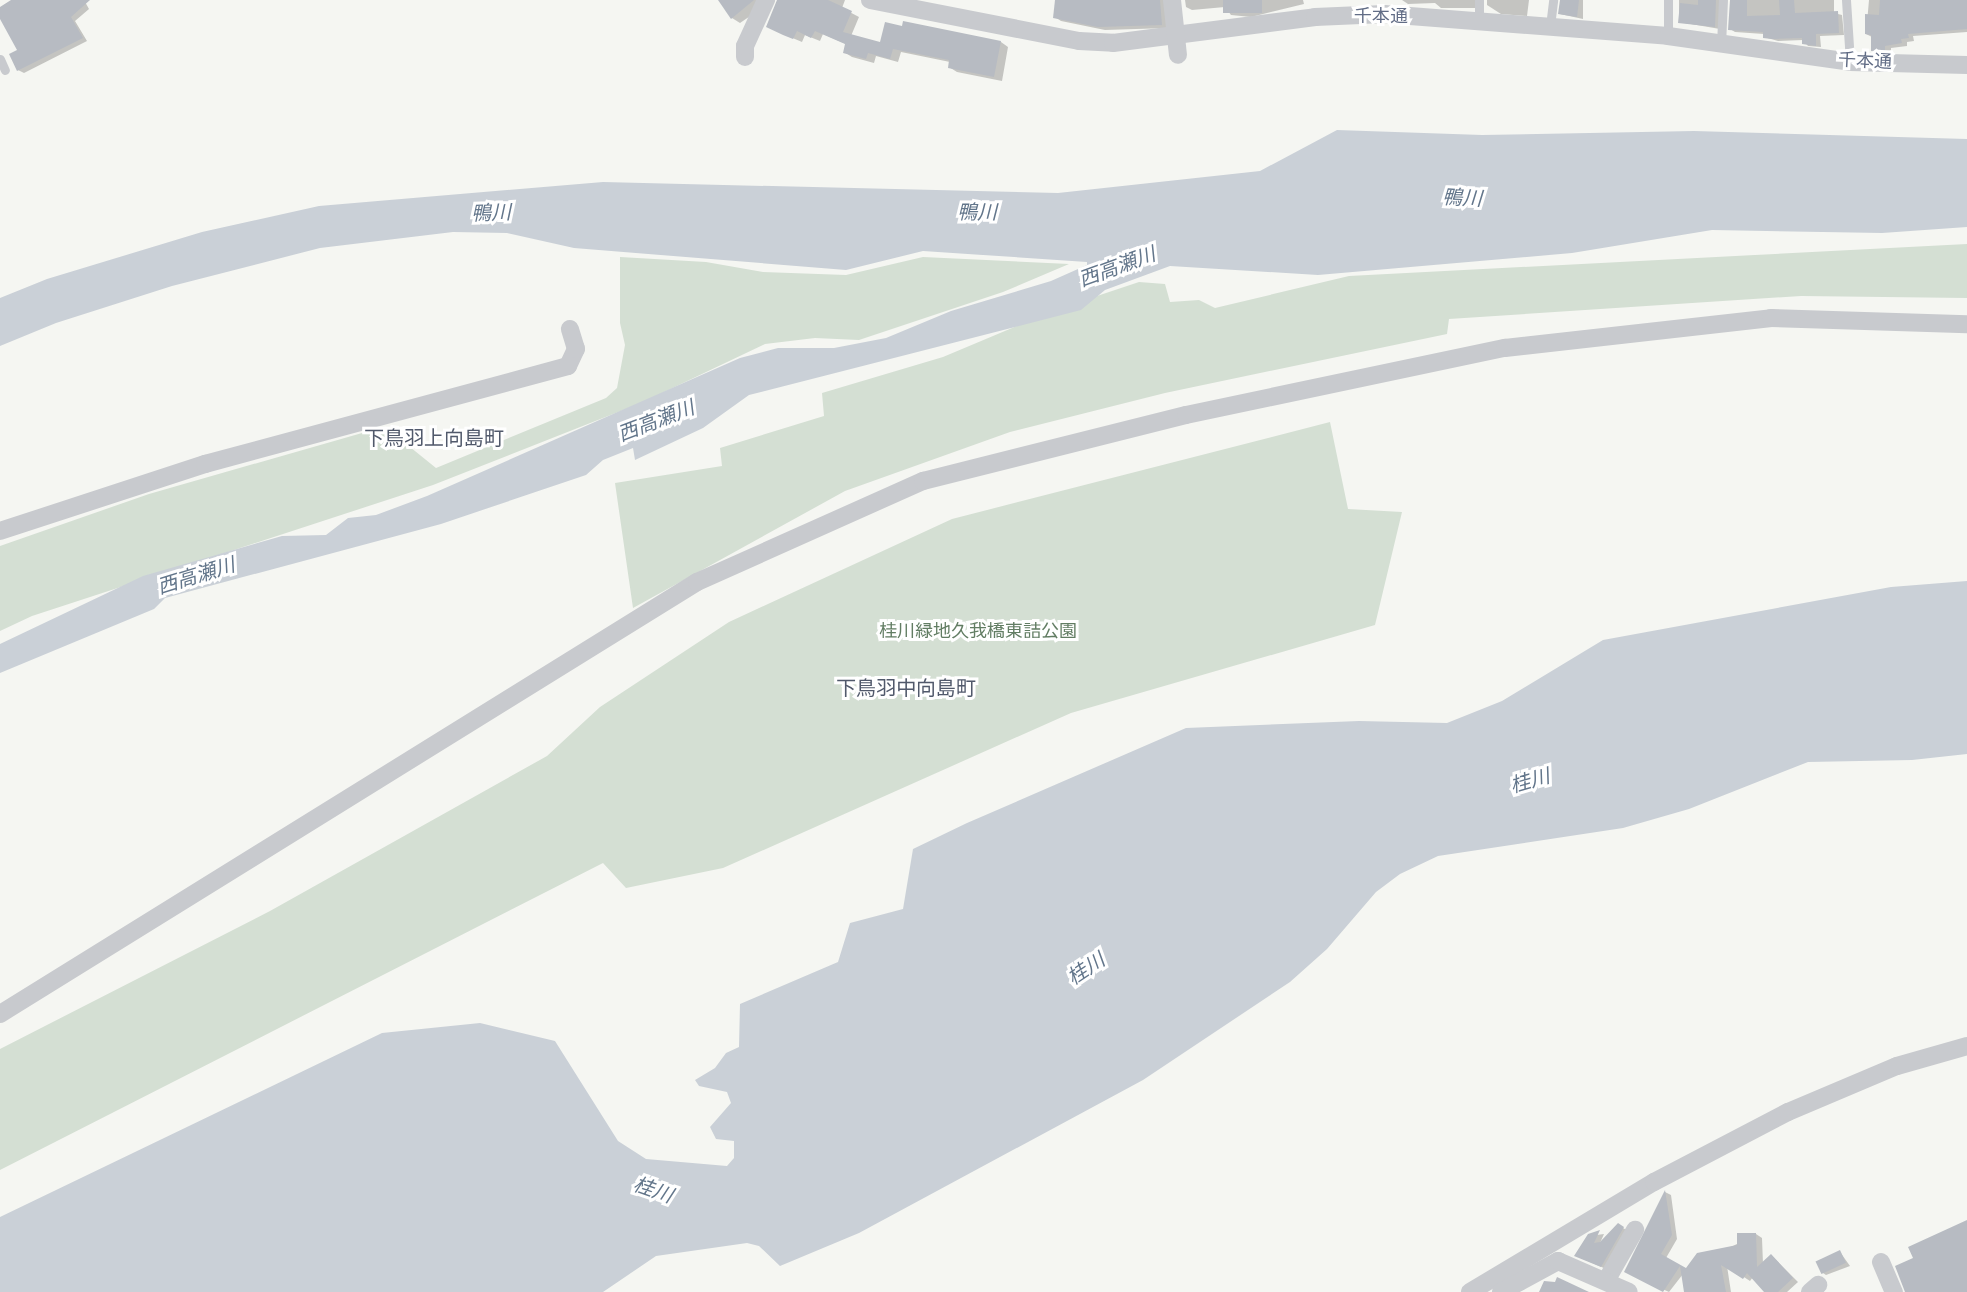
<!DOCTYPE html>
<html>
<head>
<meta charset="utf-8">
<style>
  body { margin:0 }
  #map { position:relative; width:1967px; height:1292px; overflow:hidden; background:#f5f6f2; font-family:"Fira Sans Condensed","Noto Sans JP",sans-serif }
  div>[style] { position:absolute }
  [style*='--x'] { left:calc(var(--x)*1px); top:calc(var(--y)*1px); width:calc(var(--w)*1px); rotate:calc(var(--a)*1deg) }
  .green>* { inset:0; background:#d4dfd3 }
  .water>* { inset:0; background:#cad0d7 }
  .shadow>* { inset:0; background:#0003 }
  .building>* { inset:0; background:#b7bbc2; transform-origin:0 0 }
  .service>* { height:9px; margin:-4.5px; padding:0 4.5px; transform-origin:4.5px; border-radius:4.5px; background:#c8cace }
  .minor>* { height:18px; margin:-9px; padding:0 9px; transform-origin:9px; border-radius:9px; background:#c8cace }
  span { translate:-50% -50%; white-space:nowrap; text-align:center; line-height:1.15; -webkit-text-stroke:6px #fff; paint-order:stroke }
  .street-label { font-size:18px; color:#626d86 }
  .park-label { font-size:18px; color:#627d63 }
  .water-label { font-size:20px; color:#63768b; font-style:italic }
  .neighbourhood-label { font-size:20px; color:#51596b }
</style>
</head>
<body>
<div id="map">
  <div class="green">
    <i style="clip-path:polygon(1967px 244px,1967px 298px,1801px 296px,1449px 319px,1447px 334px,1165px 393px,1010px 432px,845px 491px,633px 608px,615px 483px,722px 466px,720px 448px,824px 416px,822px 393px,943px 357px,1055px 310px,1139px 282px,1165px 284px,1170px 302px,1199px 300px,1215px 308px,1349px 276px)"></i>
    <i style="clip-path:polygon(620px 257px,706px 262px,763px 272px,846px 275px,923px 257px,1069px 264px,1003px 292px,859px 340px,815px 338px,765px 344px,641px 403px,433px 485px,32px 616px,0 631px,0 546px,149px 494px,376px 429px,410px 447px,436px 468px,606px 398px,617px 388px,625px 345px,620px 323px)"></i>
    <i style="clip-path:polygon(1330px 422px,1348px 509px,1402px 512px,1375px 625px,1071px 713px,723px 868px,626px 888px,603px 863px,0 1170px,0 1049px,270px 911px,547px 756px,600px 707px,729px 622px,952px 519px)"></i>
  </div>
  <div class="water">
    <i style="clip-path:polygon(1337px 130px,1482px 135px,1694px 131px,1967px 139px,1967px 227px,1882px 233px,1712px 230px,1572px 253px,1318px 275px,1170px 266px,1105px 290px,1081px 310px,749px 395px,703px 428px,635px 460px,633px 448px,603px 460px,586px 475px,441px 524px,165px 598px,154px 609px,0 673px,0 644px,143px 576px,282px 536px,326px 535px,348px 518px,376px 515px,427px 496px,740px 358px,778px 348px,834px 348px,886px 338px,951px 311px,1051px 281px,1087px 265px,1087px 262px,923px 251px,846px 270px,574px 248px,507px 233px,453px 232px,320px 248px,172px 286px,56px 323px,0 346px,0 298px,47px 279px,202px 232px,319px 206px,603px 182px,1058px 193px,1260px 171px)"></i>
    <i style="clip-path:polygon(1967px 581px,1967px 754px,1912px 760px,1808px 762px,1689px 809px,1623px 828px,1438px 856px,1400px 874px,1376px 892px,1327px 949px,1290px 982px,1143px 1080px,859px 1233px,780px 1266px,759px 1246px,747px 1243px,656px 1256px,603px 1292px,0 1292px,0 1217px,382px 1033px,480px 1023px,555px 1041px,618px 1141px,646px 1159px,727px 1166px,734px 1158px,734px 1141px,716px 1139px,710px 1127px,731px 1103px,727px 1092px,699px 1086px,695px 1080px,715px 1068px,726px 1053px,739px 1047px,740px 1004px,838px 962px,850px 923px,903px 909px,913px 849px,967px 823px,1186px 728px,1359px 721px,1447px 723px,1502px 701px,1603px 640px,1891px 587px)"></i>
  </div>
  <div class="shadow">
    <i style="clip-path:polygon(14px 0,84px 0,89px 9px,75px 21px,87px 41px,24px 73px,18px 70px,19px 51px,0 11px)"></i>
    <i style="clip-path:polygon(720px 0,765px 0,759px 10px,740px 23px,732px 18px)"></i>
    <i style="clip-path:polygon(778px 0,845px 0,842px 8px,859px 17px,851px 36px,881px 43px,1001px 42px,1008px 47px,1002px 81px,957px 72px,949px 67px,950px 62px,901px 52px,898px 62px,876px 56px,874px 63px,852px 57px,844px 52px,846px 44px,823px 34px,820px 41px,805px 35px,802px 42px,776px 31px)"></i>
    <i style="clip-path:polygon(1057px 0,1169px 0,1168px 28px,1105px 30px,1061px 21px,1055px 17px)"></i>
    <i style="clip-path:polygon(1185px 0,1303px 0,1304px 4px,1251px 17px,1231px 15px,1225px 7px,1192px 10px,1186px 7px)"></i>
    <i style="clip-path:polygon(1479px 0,1478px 8px,1441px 8px,1435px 3px,1408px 4px,1402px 0)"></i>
    <i style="clip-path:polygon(1487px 0,1529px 0,1527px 16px,1501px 14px,1487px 5px)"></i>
    <i style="clip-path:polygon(1561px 0,1583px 0,1583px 19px,1560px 14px)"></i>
    <i style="clip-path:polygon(1679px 0,1723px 0,1720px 29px,1679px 22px)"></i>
    <i style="clip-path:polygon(1731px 0,1834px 0,1834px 13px,1842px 15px,1844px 35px,1820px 36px,1821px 47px,1808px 46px,1803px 40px,1778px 41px,1764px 37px,1764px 34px,1735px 32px,1730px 29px)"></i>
    <i style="clip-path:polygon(1869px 0,1967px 0,1967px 32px,1913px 36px,1914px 41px,1907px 42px,1907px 46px,1891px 48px,1891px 54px,1878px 54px,1872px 50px,1872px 37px,1866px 34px)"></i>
    <i style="clip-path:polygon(1665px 1192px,1671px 1195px,1677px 1239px,1666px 1258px,1687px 1270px,1756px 1234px,1762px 1238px,1763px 1264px,1772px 1256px,1798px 1282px,1787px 1292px,1766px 1292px,1753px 1277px,1750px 1281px,1727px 1266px,1731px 1292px,1685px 1292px,1683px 1274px,1669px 1292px,1632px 1275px)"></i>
    <i style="clip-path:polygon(1618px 1225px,1628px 1231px,1606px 1269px,1581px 1258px,1589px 1236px,1604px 1234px,1600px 1243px)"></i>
    <i style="clip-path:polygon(1840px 1252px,1850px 1266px,1826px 1275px,1820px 1271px)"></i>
  </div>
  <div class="building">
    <i style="clip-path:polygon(11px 0,90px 0,71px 17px,83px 38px,17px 71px,9px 54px,17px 50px,0 19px,0 7px)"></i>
    <i style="clip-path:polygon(718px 0,754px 0,731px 19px)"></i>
    <i style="clip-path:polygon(777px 0,828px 0,852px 11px,843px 32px,880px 42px,885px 22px,902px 26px,903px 21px,1001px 41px,994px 77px,948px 68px,949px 60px,893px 49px,890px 59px,868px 53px,866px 59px,843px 53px,845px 44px,815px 31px,811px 38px,797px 31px,793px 39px,783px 35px,766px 27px)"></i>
    <i style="clip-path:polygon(1055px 0,1160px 0,1162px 25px,1098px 27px,1053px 18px)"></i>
    <i style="left:1223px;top:0;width:39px;height:13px"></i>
    <i style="clip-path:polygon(1560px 0,1579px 0,1577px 17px,1558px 14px)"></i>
    <i style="clip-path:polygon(1698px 0,1716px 0,1715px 27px,1678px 23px,1680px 3px,1698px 5px)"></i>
    <i style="clip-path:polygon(1730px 0,1747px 0,1747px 16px,1780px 15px,1779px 0,1794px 0,1795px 13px,1838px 11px,1839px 33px,1816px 34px,1816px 46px,1802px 44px,1802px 38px,1772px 39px,1763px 38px,1763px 32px,1728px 30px)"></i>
    <i style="clip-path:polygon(1880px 0,1967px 0,1967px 29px,1908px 34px,1909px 38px,1901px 39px,1902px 43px,1885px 46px,1885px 52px,1871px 51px,1871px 35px,1865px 34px,1865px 14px,1879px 15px)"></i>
    <i style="clip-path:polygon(1665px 1190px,1672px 1235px,1661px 1254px,1686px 1268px,1697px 1253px,1737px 1245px,1737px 1233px,1756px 1233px,1757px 1267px,1771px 1254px,1793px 1278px,1778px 1292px,1764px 1292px,1747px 1273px,1743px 1279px,1721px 1265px,1726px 1292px,1684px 1292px,1680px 1266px,1663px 1292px,1624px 1272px)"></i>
    <i style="clip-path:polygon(1967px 1220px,1967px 1292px,1905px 1292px,1895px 1266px,1913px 1258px,1908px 1247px)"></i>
    <i style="clip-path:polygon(1618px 1223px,1624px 1227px,1601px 1267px,1574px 1256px,1588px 1234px,1600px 1230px,1594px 1243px,1600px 1242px)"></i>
    <i style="left:1840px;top:1250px;width:14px;height:27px;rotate:65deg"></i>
    <i style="clip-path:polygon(1557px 1277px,1589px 1292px,1539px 1292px,1544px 1281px,1555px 1282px)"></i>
  </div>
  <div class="service">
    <i style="--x:1668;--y:0;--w:36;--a:90"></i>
    <i style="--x:1846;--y:0;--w:62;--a:86.3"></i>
    <i style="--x:1479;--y:20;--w:20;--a:-90"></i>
    <i style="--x:1550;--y:26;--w:26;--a:-83"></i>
    <i style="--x:1721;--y:45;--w:45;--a:-87.5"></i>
    <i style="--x:0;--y:59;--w:12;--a:66"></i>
  </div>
  <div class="minor">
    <i style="--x:870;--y:0;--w:213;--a:11.1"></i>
    <i style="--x:1079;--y:41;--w:34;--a:3"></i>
    <i style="--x:1113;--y:43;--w:204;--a:-7.3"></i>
    <i style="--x:1315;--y:17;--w:69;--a:-2.5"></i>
    <i style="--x:1384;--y:14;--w:285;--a:4.4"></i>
    <i style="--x:1668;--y:36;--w:184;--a:8.1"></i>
    <i style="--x:1850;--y:62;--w:117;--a:1.5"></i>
    <i style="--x:1172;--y:0;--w:55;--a:83.8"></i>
    <i style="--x:745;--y:57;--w:11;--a:-90"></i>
    <i style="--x:745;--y:46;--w:51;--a:-65.5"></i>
    <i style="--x:0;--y:531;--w:216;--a:-18.1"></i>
    <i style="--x:205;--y:464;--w:376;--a:-15.1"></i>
    <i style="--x:568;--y:366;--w:19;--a:-65"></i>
    <i style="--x:576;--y:349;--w:21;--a:-107"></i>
    <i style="--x:0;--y:1014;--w:820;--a:-31.79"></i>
    <i style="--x:697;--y:582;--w:248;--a:-24.1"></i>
    <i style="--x:923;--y:481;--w:271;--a:-14.1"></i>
    <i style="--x:1186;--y:415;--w:326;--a:-11.9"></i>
    <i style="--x:1505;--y:348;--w:268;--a:-6.4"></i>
    <i style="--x:1771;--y:318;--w:196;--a:1.8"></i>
    <i style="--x:1881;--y:1262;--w:33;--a:67"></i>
    <i style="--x:1606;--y:1281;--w:59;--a:-60.4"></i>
    <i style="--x:1470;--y:1292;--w:214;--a:-30.9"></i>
    <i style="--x:1654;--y:1182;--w:151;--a:-27.6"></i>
    <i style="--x:1788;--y:1112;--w:118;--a:-22.9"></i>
    <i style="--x:1897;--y:1066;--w:73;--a:-15.9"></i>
    <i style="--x:1501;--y:1292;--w:65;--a:-28.5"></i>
    <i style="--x:1558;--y:1261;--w:77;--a:23.6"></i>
    <i style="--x:1810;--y:1292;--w:11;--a:-41"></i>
  </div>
  <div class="street-label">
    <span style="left:1381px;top:16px">千本通</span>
    <span style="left:1865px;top:61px;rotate:3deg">千本通</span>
  </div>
  <div class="park-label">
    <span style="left:978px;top:631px">桂川緑地久我橋東詰公園</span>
  </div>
  <div class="water-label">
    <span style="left:1462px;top:198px;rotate:3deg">鴨川</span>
    <span style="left:977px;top:212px">鴨川</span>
    <span style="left:491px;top:213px;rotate:-2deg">鴨川</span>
    <span style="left:1117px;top:267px;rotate:-20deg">西高瀬川</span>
    <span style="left:656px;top:421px;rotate:-21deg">西高瀬川</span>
    <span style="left:196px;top:576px;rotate:-17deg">西高瀬川</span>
    <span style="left:1530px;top:781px;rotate:-16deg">桂川</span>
    <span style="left:1086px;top:969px;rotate:-34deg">桂川</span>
    <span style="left:653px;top:1190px;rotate:19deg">桂川</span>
  </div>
  <div class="neighbourhood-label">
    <span style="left:434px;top:438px">下鳥羽上向島町</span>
    <span style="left:906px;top:688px">下鳥羽中向島町</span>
  </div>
</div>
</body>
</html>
